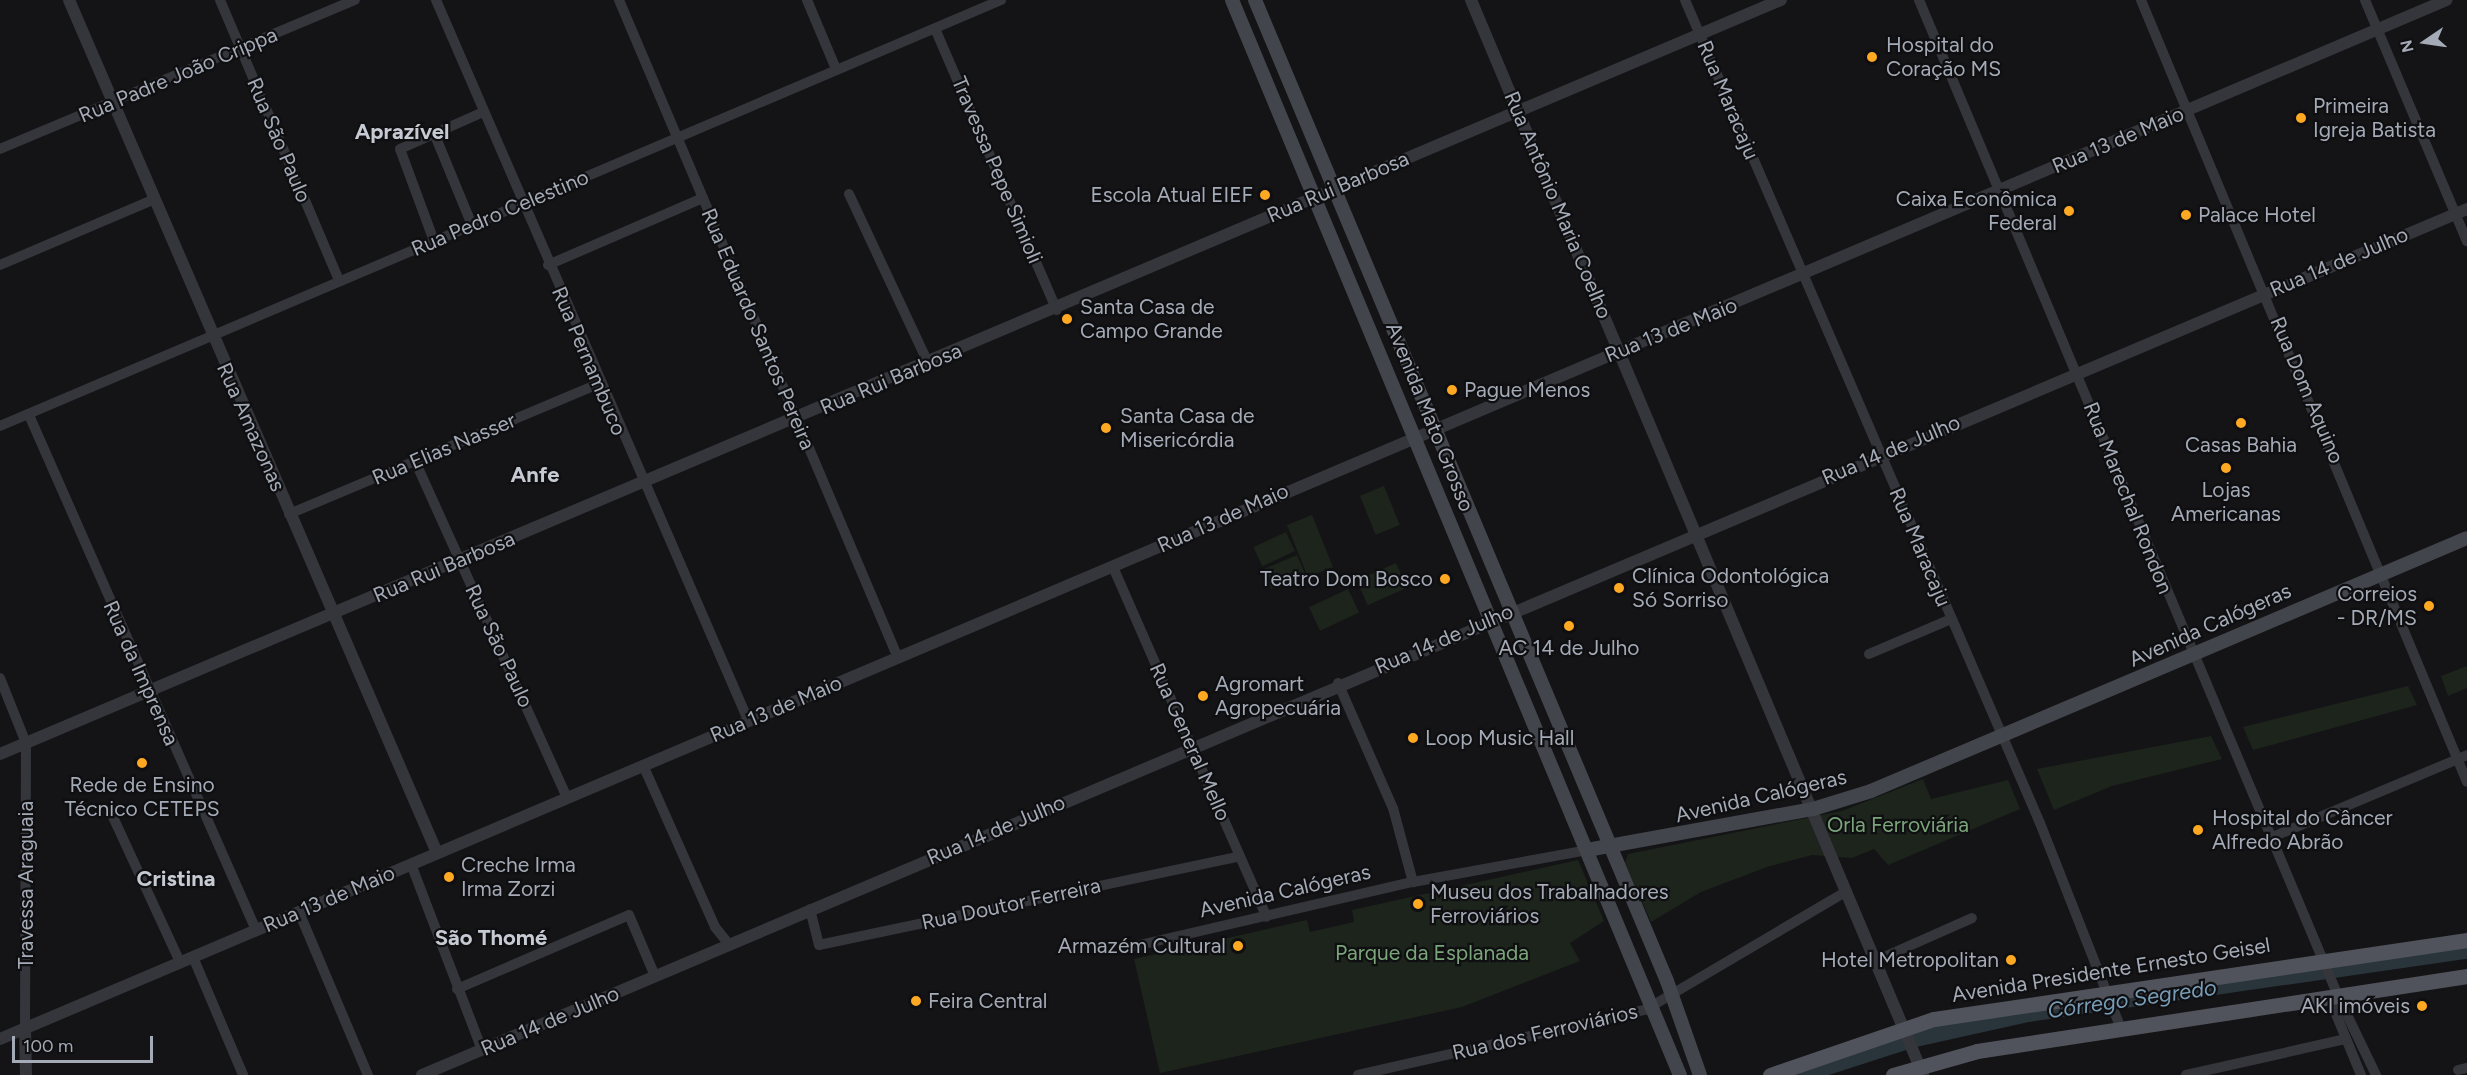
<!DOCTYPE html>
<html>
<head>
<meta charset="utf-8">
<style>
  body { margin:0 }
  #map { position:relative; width:2467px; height:1075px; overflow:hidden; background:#141416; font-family:Figtree,sans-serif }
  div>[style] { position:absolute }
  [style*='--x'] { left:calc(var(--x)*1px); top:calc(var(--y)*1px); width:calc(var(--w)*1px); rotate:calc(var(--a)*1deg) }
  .green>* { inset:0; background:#1c241c; transform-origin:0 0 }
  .river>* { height:16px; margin:-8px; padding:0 8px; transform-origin:8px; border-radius:8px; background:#29343b }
  .minor>* { height:10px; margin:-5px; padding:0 5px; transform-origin:5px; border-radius:5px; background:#35363b }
  .tertiary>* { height:12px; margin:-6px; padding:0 6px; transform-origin:6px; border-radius:6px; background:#35363b }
  .secondary>* { height:14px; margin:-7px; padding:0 7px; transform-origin:7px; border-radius:7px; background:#42454b }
  .primary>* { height:15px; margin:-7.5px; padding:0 7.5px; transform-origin:7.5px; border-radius:7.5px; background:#50535b }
  .dots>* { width:16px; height:16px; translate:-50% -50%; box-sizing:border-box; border:3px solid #0f0f11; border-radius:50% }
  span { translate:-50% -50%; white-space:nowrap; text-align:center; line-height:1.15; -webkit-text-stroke:4.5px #0f0f11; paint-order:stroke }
  .poi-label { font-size:21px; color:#a4abb7 }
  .left { translate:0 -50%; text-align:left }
  .right { translate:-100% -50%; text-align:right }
  .street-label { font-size:21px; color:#a4abb7 }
  .park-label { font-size:21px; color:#7aa47a }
  .neighbourhood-label { font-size:22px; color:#c6cad3; font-weight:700 }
  .water-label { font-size:22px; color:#789cb6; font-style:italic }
  .north { position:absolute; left:2395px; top:12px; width:60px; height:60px; -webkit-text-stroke:4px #0f0f11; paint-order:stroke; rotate:257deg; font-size:16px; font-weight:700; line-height:24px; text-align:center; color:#a4abb7 }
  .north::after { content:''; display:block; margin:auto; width:21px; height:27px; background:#a4abb7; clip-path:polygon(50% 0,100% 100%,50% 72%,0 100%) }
  .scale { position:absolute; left:12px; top:1036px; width:141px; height:27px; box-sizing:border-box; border:3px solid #a4abb7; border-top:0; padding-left:8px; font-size:18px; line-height:21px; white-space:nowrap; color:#a4abb7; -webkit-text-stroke:4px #0f0f11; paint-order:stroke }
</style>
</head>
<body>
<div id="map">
  <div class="green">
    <i style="left:1384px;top:486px;width:42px;height:26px;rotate:68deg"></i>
    <i style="left:1312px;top:515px;width:56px;height:27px;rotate:68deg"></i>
    <i style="left:1286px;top:532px;width:21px;height:36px;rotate:65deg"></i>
    <i style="left:1297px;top:555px;width:21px;height:37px;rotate:67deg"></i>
    <i style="left:1396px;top:563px;width:27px;height:43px;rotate:66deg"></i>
    <i style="left:1348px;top:589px;width:26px;height:43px;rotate:65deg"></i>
    <i style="clip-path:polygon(2467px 666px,2467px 688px,2448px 696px,2441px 676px)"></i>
    <i style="clip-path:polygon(2408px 686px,2417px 705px,2253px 750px,2243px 727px)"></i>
    <i style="clip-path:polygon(2211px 736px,2222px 759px,2112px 786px,2054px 810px,2037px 769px)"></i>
    <i style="clip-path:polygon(1923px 779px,1931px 799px,2008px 780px,2020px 809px,1888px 865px,1874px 849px,1852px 858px,1812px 855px,1767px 867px,1701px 892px,1651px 922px,1625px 863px,1628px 854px,1842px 811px)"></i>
    <i style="clip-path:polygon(1578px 860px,1604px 921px,1570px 943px,1580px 961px,1462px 1007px,1160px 1073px,1134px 959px,1307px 920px,1310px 932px,1354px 922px,1352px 910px)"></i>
  </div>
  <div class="river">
    <i style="--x:1803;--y:1075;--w:114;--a:-18"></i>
    <i style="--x:1911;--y:1040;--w:120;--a:-12.5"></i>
    <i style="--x:2028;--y:1014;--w:443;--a:-8.2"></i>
  </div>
  <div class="minor">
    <i style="--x:220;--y:0;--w:304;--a:67"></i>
    <i style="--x:436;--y:0;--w:785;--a:66.57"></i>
    <i style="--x:619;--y:0;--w:715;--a:67.02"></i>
    <i style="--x:807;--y:0;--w:75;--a:67.2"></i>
    <i style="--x:1685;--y:0;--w:896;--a:66.67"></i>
    <i style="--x:2040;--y:823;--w:221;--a:68.5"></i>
    <i style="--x:1919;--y:0;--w:1075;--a:67.18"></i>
    <i style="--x:2336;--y:991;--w:23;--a:90"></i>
    <i style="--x:2336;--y:1014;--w:66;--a:67.7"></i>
    <i style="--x:2141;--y:0;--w:847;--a:67.37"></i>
    <i style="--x:2365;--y:0;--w:262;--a:67.1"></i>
    <i style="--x:936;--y:31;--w:304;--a:66.6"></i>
    <i style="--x:434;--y:133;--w:100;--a:67.6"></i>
    <i style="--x:0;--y:149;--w:385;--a:-22.8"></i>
    <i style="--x:849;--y:194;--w:187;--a:64.9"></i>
    <i style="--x:434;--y:241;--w:98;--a:-110.3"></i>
    <i style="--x:400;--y:149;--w:91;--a:-24"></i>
    <i style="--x:0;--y:265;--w:168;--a:-23.1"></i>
    <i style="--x:548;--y:265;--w:169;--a:-23.4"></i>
    <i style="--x:29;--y:415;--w:563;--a:66.21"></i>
    <i style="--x:0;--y:426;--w:1088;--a:-23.05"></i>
    <i style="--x:415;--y:461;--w:369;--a:65.7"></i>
    <i style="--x:289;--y:514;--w:335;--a:-22.8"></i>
    <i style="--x:1113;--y:567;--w:382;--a:66.3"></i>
    <i style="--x:1869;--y:654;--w:89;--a:-23.1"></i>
    <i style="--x:0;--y:678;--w:70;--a:68.2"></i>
    <i style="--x:26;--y:743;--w:285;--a:90.2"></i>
    <i style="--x:1338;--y:683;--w:137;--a:66.3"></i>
    <i style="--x:1393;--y:808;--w:77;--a:74.9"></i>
    <i style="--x:643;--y:765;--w:177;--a:66"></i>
    <i style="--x:715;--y:927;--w:22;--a:51"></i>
    <i style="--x:113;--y:817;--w:160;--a:65.2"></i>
    <i style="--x:2270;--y:838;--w:214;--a:-22.8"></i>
    <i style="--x:411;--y:864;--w:199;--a:69.1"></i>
    <i style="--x:810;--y:909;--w:37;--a:76"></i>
    <i style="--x:819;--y:945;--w:430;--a:-11.9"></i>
    <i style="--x:299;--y:912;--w:177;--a:67.1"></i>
    <i style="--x:1131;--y:947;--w:289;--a:-13"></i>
    <i style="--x:1413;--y:882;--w:177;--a:-10.4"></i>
    <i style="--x:193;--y:957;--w:128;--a:67"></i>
    <i style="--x:1875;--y:961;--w:106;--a:-23.9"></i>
    <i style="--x:457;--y:989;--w:187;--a:-23.3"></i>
    <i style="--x:629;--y:915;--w:66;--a:66.9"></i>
    <i style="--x:2338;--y:996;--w:88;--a:64.3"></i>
    <i style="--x:2458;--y:1070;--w:9;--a:-13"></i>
    <i style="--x:1358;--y:1075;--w:294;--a:-12.8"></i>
    <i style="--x:1645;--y:1010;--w:234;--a:-30.5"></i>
    <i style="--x:2186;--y:1075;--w:164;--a:-12.7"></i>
  </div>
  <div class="tertiary">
    <i style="--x:69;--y:0;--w:929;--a:66.66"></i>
    <i style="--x:1471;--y:0;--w:1166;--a:67.19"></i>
    <i style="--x:0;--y:754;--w:1934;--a:-22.95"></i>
    <i style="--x:25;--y:1028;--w:47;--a:88.8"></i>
    <i style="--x:0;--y:1039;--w:2658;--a:-23.01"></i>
    <i style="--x:422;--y:1075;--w:2221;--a:-22.95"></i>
  </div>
  <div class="secondary">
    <i style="--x:1232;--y:0;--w:1165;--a:67.38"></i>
    <i style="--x:1255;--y:0;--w:1064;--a:67.22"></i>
    <i style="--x:1667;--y:981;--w:100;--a:70.7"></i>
    <i style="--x:1587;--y:850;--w:230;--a:-10.3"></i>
    <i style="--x:1813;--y:809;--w:61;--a:-17.2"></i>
    <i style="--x:1871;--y:791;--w:647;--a:-23"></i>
  </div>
  <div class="primary">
    <i style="--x:1770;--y:1075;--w:173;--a:-18.9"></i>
    <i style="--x:1934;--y:1019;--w:539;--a:-8.43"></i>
    <i style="--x:1893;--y:1075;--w:87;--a:-15.9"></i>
    <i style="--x:1977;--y:1051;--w:496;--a:-8.7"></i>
  </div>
  <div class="dots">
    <i style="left:1872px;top:57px;background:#ffa923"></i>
    <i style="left:2301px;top:118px;background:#ffa923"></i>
    <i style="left:1265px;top:195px;background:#ffa923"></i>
    <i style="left:2069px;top:211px;background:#ffa923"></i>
    <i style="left:2186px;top:215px;background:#ffa923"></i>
    <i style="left:1067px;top:319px;background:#ffa923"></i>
    <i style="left:1452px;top:390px;background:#ffa923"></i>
    <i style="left:2241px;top:423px;background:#ffa923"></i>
    <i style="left:1106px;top:428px;background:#ffa923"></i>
    <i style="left:2226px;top:468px;background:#ffa923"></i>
    <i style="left:1445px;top:579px;background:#ffa923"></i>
    <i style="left:1619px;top:588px;background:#ffa923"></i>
    <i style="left:2429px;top:606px;background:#ffa923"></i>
    <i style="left:1569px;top:626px;background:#ffa923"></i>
    <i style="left:1203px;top:696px;background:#ffa923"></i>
    <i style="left:1413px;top:738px;background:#ffa923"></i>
    <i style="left:142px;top:763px;background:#ffa923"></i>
    <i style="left:2198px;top:830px;background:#ffa923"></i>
    <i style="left:449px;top:877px;background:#ffa923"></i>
    <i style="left:1418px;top:904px;background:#ffa923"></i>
    <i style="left:1238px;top:946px;background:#ffa923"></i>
    <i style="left:2011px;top:960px;background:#ffa923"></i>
    <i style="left:916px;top:1001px;background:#ffa923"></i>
    <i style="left:2422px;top:1006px;background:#ffa923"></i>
  </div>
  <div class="poi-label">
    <span class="left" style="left:1886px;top:57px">Hospital do<br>Coração MS</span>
    <span class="left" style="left:2313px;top:118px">Primeira<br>Igreja Batista</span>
    <span class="right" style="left:1253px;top:195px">Escola Atual EIEF</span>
    <span class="right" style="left:2057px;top:211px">Caixa Econômica<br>Federal</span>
    <span class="left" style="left:2198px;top:215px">Palace Hotel</span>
    <span class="left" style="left:1080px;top:319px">Santa Casa de<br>Campo Grande</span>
    <span class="left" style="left:1464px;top:390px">Pague Menos</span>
    <span class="left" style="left:1120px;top:428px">Santa Casa de<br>Misericórdia</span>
    <span style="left:2241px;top:445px">Casas Bahia</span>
    <span style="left:2226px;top:502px">Lojas<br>Americanas</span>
    <span class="left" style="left:1632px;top:588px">Clínica Odontológica<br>Só Sorriso</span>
    <span class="right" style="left:1433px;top:579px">Teatro Dom Bosco</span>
    <span class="right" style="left:2417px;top:606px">Correios<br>- DR/MS</span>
    <span style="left:1569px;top:648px">AC 14 de Julho</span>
    <span class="left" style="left:1215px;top:696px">Agromart<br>Agropecuária</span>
    <span class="left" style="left:1425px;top:738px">Loop Music Hall</span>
    <span style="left:142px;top:797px">Rede de Ensino<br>Técnico CETEPS</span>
    <span class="left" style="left:2212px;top:830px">Hospital do Câncer<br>Alfredo Abrão</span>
    <span class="left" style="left:461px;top:877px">Creche Irma<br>Irma Zorzi</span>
    <span class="left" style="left:1430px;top:904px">Museu dos Trabalhadores<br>Ferroviários</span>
    <span class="right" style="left:1226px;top:946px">Armazém Cultural</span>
    <span class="right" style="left:1999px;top:960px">Hotel Metropolitan</span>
    <span class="left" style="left:928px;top:1001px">Feira Central</span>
    <span class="right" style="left:2410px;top:1006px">AKI imóveis</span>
  </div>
  <div class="street-label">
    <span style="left:178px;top:75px;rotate:-23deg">Rua Padre João Crippa</span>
    <span style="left:1728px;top:100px;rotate:67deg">Rua Maracaju</span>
    <span style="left:279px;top:140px;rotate:67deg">Rua São Paulo</span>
    <span style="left:2118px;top:140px;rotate:-23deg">Rua 13 de Maio</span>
    <span style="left:997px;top:170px;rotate:67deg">Travessa Pepe Simioli</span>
    <span style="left:1338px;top:187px;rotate:-23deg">Rua Rui Barbosa</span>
    <span style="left:1558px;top:205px;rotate:67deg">Rua Antônio Maria Coelho</span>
    <span style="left:500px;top:213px;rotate:-23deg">Rua Pedro Celestino</span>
    <span style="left:2339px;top:262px;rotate:-23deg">Rua 14 de Julho</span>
    <span style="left:758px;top:329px;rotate:67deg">Rua Eduardo Santos Pereira</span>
    <span style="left:1671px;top:330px;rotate:-22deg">Rua 13 de Maio</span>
    <span style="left:589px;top:361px;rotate:67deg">Rua Pernambuco</span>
    <span style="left:891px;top:379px;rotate:-23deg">Rua Rui Barbosa</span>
    <span style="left:2307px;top:390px;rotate:67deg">Rua Dom Aquino</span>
    <span style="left:1430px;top:417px;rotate:68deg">Avenida Mato Grosso</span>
    <span style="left:251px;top:427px;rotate:66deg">Rua Amazonas</span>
    <span style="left:444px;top:449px;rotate:-23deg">Rua Elias Nasser</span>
    <span style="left:1891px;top:450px;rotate:-23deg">Rua 14 de Julho</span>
    <span style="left:2128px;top:498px;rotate:68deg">Rua Marechal Rondon</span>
    <span style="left:1223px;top:518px;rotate:-24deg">Rua 13 de Maio</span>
    <span style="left:1920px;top:547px;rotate:67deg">Rua Maracaju</span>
    <span style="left:444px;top:567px;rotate:-23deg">Rua Rui Barbosa</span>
    <span style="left:2210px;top:625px;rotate:-24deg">Avenida Calógeras</span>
    <span style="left:1444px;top:639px;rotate:-23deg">Rua 14 de Julho</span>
    <span style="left:499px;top:646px;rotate:65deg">Rua São Paulo</span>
    <span style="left:141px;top:673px;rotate:66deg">Rua da Imprensa</span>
    <span style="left:776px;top:709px;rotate:-23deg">Rua 13 de Maio</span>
    <span style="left:1190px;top:742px;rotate:66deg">Rua General Mello</span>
    <span style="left:1761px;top:796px;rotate:-13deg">Avenida Calógeras</span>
    <span style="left:996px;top:830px;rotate:-23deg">Rua 14 de Julho</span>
    <span style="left:26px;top:885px;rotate:-90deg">Travessa Araguaia</span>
    <span style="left:1285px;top:891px;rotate:-13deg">Avenida Calógeras</span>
    <span style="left:329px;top:899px;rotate:-23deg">Rua 13 de Maio</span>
    <span style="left:1011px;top:904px;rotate:-12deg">Rua Doutor Ferreira</span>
    <span style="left:2111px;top:970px;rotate:-9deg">Avenida Presidente Ernesto Geisel</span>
    <span style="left:550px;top:1021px;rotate:-23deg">Rua 14 de Julho</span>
    <span style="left:1545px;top:1032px;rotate:-13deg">Rua dos Ferroviários</span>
  </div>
  <div class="park-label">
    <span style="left:1898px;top:825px">Orla Ferroviária</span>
    <span style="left:1432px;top:953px">Parque da Esplanada</span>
  </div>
  <div class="neighbourhood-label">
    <span style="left:402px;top:132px">Aprazível</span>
    <span style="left:535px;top:475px">Anfe</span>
    <span style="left:176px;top:879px">Cristina</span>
    <span style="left:491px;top:938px">São Thomé</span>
  </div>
  <div class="water-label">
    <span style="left:2132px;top:999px;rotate:-8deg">Córrego Segredo</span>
  </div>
  <div class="north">N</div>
  <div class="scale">100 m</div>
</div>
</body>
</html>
